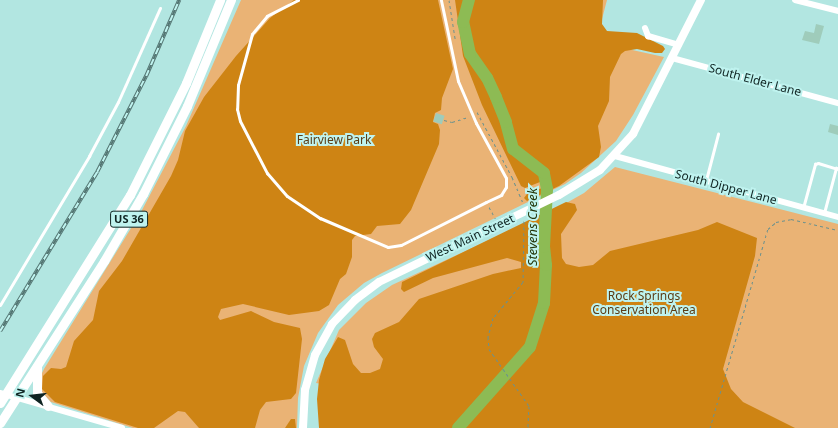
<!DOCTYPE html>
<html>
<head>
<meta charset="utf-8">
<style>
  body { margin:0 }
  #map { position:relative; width:838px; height:428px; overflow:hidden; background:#b2e6e1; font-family:"Noto Sans",sans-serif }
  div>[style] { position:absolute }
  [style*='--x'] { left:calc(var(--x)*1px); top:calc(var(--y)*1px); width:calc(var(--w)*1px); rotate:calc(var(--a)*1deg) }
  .green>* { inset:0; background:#eab375 }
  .forest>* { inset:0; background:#ce8414 }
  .river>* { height:12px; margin:-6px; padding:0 6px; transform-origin:6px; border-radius:6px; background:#8dbb54 }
  .building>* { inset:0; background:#9fccbb; transform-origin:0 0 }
  .path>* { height:1px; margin-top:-0.5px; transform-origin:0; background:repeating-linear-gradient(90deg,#6b918d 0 3px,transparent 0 6px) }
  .lane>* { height:3px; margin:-1.5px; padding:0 1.5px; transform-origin:1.5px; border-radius:1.5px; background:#fff }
  .street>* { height:6px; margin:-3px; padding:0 3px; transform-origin:3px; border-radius:3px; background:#fff }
  .secondary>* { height:8px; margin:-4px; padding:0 4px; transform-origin:4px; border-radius:4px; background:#fff }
  .primary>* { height:9px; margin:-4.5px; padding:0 4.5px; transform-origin:4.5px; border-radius:4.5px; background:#fff }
  .rail>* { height:3.5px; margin-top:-1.75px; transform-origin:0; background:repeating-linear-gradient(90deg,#bff3ef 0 6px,#547673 0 12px); box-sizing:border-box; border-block:1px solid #547673 }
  span { translate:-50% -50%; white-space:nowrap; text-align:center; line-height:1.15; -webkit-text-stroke:4px #bff3ef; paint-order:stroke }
  .shield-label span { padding:1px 3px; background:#bff3ef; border:1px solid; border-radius:3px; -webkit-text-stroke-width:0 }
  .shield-label { font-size:11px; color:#0f2422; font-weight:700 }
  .street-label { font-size:12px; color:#0f2422 }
  .park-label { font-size:12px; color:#5b3c15 }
  .water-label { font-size:13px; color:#26370d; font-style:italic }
  .north { position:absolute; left:12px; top:376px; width:40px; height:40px; -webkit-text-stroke:3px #bff3ef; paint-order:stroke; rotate:285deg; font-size:11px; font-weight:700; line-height:16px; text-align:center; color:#0f2422 }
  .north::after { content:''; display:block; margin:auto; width:14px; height:18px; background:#0f2422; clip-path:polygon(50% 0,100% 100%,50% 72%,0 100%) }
</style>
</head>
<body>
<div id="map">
  <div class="green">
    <i style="clip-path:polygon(241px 0,607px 0,596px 42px,664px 57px,633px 115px,616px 141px,581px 173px,565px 184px,382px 273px,364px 283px,338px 305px,318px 333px,304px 366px,298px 398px,297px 428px,133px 428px,51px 402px,41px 392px,40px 377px,44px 369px,141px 212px,186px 126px)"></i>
    <i style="clip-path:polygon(615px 167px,838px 224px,838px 428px,339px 428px,339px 387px,316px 383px,339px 330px,366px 303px,392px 285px,554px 210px,584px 193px)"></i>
  </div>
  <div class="forest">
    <i style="clip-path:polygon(294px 0,438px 0,453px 69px,442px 98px,441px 110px,435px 113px,433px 122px,438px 124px,440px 130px,439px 144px,411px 210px,400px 224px,377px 226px,371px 234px,355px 236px,352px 240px,352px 257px,346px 274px,340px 279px,329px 305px,319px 311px,289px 315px,243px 304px,221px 309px,218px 317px,220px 320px,251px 311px,274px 322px,300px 328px,302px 339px,296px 393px,291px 399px,266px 402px,260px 410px,255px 428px,199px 428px,185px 412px,178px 411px,154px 428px,138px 428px,55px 402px,42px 389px,43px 376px,51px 368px,61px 369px,66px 367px,74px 341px,93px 320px,99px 291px,122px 261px,171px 176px,178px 160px,185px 131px,204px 97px,236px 56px,270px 18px)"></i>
    <i style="clip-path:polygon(455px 0,603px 0,602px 24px,607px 31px,637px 33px,663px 46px,665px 49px,662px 53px,655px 53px,637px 49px,625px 51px,621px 54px,610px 77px,609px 101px,598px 126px,601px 147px,599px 157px,559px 186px,527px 201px,524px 198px,527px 194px,542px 188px,540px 182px,525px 188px,521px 186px,482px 105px,463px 56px)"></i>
    <i style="clip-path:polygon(566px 202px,575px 204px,577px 210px,561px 234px,562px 258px,566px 264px,579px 267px,593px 265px,610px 251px,698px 230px,717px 222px,757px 238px,755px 256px,723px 369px,731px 389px,743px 402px,795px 428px,319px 428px,317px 399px,319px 380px,325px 359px,338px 337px,345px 340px,353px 364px,361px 373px,370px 373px,380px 369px,383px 359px,374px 347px,372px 339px,375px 333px,399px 322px,419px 299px,493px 274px,521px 268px,521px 262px,507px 258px,433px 278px,404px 292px,401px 289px,402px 282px)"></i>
    <i style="clip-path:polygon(291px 419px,295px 419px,296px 428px,285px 428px)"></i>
  </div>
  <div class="river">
    <i style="--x:458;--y:428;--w:108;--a:-48.4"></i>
    <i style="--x:530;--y:347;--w:46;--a:-72.3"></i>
    <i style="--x:544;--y:303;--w:38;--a:-87"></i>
    <i style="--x:546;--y:265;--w:18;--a:-96"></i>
    <i style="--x:544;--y:247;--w:58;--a:-87"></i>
    <i style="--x:547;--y:189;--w:16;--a:-101"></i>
    <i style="--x:544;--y:173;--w:39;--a:-142"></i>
    <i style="--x:513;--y:149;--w:28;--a:-105"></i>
    <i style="--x:506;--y:122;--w:27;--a:-112"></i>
    <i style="--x:496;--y:97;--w:21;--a:-115"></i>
    <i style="--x:487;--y:78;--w:29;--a:-125"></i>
    <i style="--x:470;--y:54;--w:33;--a:-102"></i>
    <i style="--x:463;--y:22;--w:23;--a:-75"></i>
  </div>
  <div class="building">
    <i style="clip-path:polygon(816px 24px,824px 26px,819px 44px,802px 40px,805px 31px,814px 33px)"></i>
    <i style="left:436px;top:113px;width:9px;height:9px;rotate:18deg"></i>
    <i style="clip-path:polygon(830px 124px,838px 126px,838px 135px,828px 132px)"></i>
  </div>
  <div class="path">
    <i style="--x:449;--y:0;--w:39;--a:81"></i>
    <i style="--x:477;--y:112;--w:74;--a:61.7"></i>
    <i style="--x:512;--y:177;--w:28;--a:67"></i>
    <i style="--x:444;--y:120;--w:8;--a:14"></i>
    <i style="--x:452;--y:122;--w:17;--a:-17"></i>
    <i style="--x:489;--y:207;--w:13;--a:61"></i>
    <i style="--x:524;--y:221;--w:61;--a:90.9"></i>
    <i style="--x:523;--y:282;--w:47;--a:129.8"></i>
    <i style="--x:493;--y:318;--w:20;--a:105"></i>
    <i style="--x:488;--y:337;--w:12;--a:85"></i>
    <i style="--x:489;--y:349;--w:70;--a:54.9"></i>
    <i style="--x:529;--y:406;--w:22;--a:93"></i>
    <i style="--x:710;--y:428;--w:207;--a:-73.8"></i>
    <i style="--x:768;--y:229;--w:11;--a:-41"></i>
    <i style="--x:776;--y:222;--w:15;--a:-11"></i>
    <i style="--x:791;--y:219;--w:48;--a:13.2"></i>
  </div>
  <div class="lane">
    <i style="--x:298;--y:0;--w:35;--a:153"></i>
    <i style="--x:267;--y:16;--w:23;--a:130"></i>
    <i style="--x:252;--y:34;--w:53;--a:105.4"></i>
    <i style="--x:238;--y:85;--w:24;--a:92"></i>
    <i style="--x:237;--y:109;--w:12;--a:76"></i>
    <i style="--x:240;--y:121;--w:59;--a:62.6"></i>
    <i style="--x:267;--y:173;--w:30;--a:49"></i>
    <i style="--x:287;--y:196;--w:40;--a:34"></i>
    <i style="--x:320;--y:218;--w:74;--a:23.1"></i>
    <i style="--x:388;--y:247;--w:13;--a:-9"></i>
    <i style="--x:401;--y:245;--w:95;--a:-26.8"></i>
    <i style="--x:486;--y:202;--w:17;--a:-25"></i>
    <i style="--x:501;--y:195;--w:9;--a:-58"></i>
    <i style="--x:506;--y:187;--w:9;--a:-90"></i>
    <i style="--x:506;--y:178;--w:63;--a:-118.6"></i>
    <i style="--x:476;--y:123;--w:46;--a:-113.2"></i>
    <i style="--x:458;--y:81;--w:83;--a:-101.9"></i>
    <i style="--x:706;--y:180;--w:48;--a:-75.4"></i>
    <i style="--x:803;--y:208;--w:46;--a:-74.7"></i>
    <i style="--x:815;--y:164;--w:3;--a:-18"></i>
    <i style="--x:818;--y:163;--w:21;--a:17"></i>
    <i style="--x:824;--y:213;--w:47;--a:-75.1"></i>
    <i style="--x:0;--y:305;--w:174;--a:-59.1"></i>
    <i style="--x:89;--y:156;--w:61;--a:-61.8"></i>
    <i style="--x:118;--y:102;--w:103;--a:-65.9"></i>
  </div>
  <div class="street">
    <i style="--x:795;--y:0;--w:44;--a:14.3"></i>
    <i style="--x:645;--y:28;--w:9;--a:69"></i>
    <i style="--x:648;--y:36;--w:32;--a:16"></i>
    <i style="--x:672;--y:58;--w:172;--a:15.2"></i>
    <i style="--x:615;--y:156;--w:231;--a:15.3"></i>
    <i style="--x:0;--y:393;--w:127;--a:16"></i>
  </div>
  <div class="secondary">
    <i style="--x:303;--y:428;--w:38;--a:-87"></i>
    <i style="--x:305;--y:390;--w:36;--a:-74"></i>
    <i style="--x:315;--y:355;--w:35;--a:-61"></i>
    <i style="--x:332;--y:324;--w:33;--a:-46"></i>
    <i style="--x:355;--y:300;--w:30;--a:-37"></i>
    <i style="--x:379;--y:282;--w:200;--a:-25.8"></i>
    <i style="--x:559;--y:195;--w:48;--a:-31.4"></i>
    <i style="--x:600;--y:170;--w:49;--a:-47.5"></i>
    <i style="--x:633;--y:134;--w:150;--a:-63.1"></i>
  </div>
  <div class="primary">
    <i style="--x:37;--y:367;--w:26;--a:90"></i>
    <i style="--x:37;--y:393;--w:17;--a:50"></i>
    <i style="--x:0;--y:403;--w:245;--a:-58"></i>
    <i style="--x:130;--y:195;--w:125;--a:-63.4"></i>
    <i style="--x:186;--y:83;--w:90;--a:-67.7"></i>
    <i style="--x:0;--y:423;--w:193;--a:-57.3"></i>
    <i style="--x:104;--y:261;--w:78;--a:-59.8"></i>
    <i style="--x:143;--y:194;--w:98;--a:-63.4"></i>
    <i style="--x:187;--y:106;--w:115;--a:-67.5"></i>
  </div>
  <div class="rail">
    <i style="--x:0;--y:331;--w:186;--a:-58.6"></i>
    <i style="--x:97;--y:172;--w:108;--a:-63"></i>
    <i style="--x:146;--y:76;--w:83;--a:-66.5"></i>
  </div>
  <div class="shield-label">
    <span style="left:129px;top:219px">US 36</span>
  </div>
  <div class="street-label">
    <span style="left:755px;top:80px;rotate:15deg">South Elder Lane</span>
    <span style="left:726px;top:187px;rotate:15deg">South Dipper Lane</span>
    <span style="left:470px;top:238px;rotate:-25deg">West Main Street</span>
  </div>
  <div class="park-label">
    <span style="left:334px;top:140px">Fairview Park</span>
    <span style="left:644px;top:303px">Rock Springs<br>Conservation Area</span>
  </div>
  <div class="water-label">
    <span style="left:532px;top:227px;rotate:-90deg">Stevens Creek</span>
  </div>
  <div class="north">N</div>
</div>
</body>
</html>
